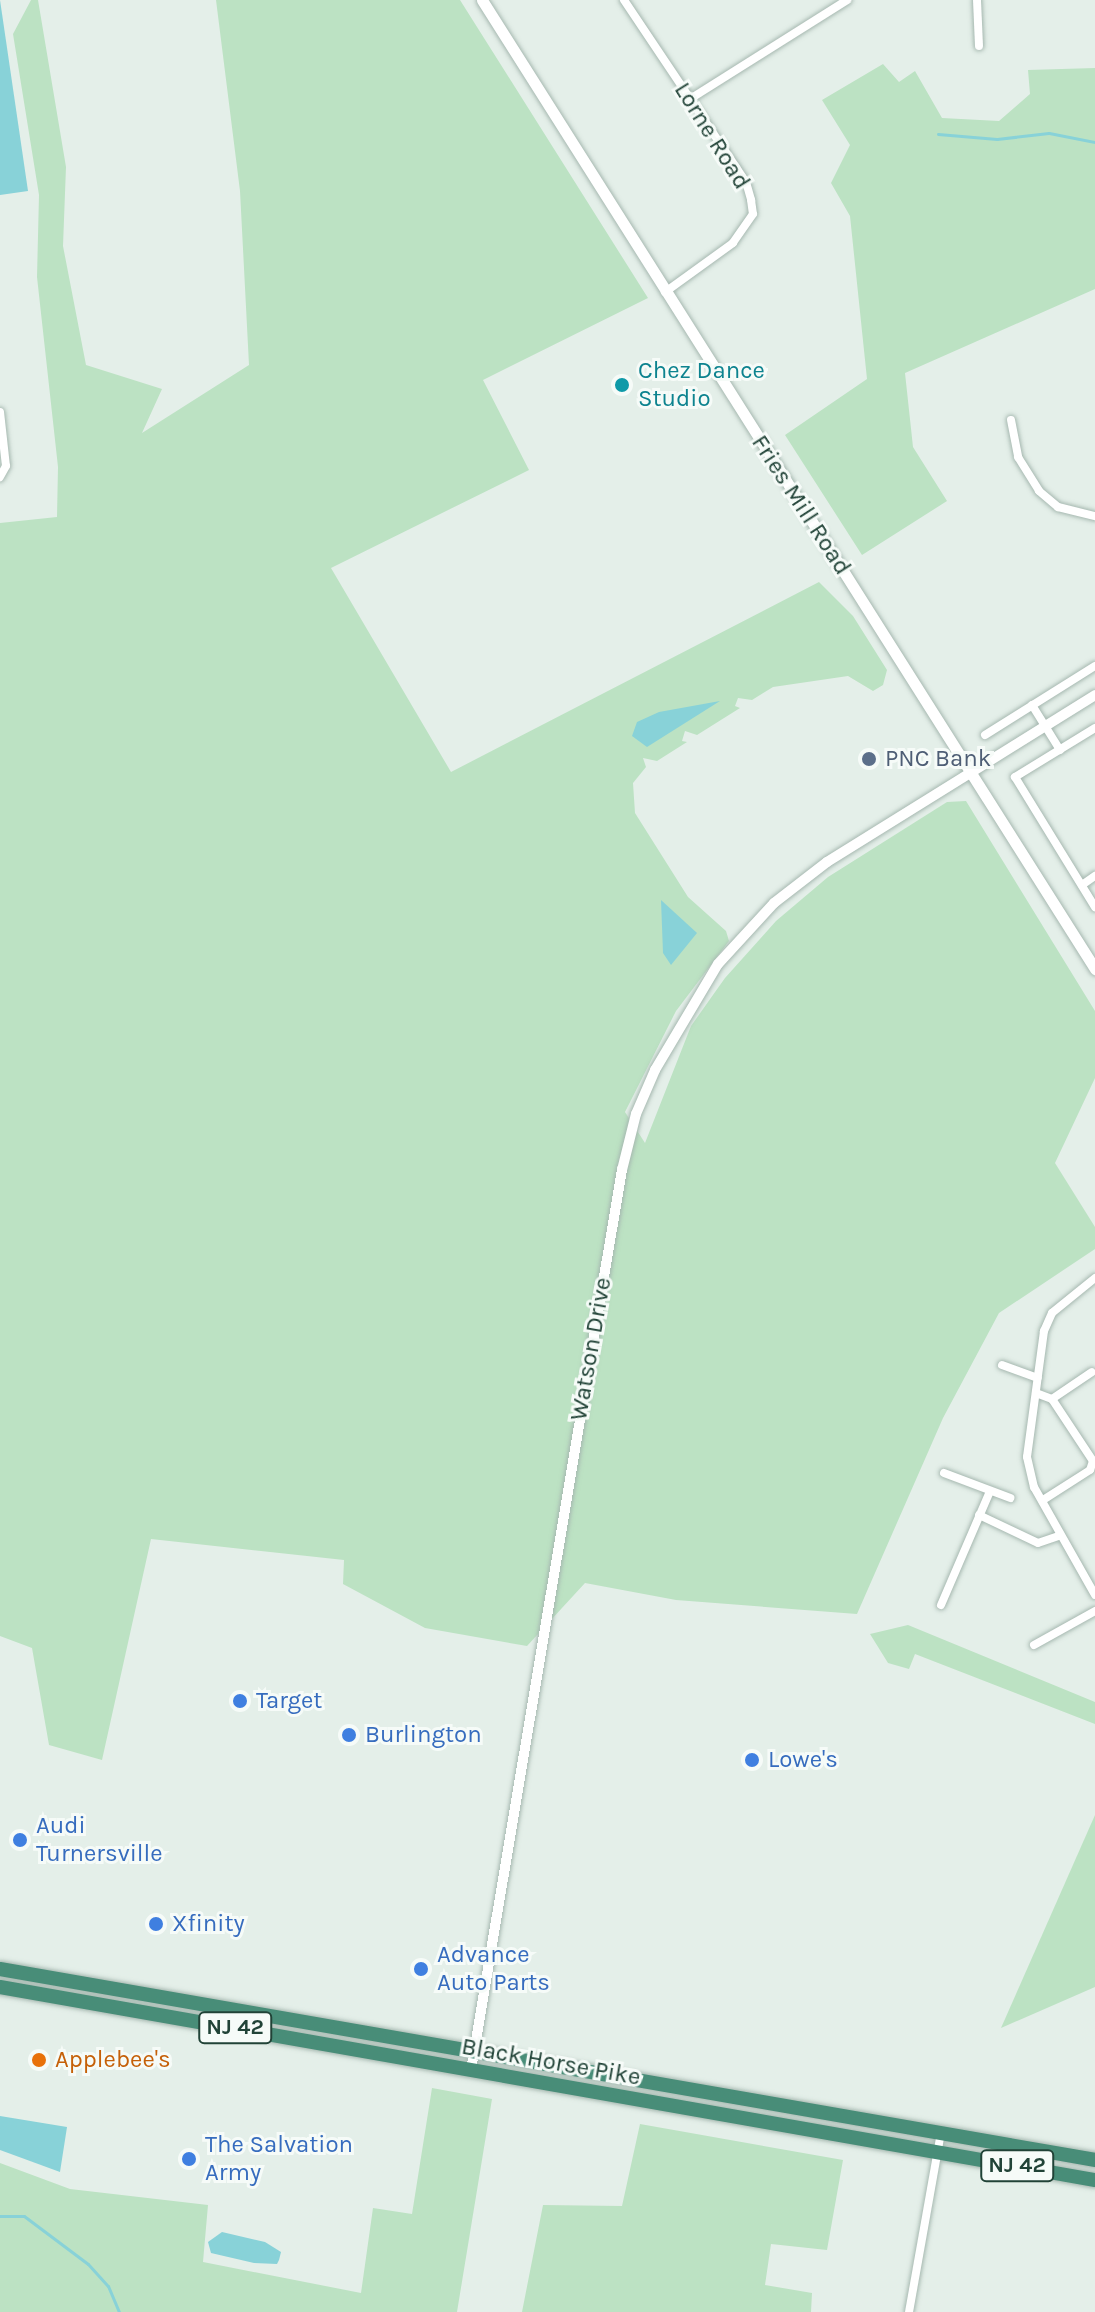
<!DOCTYPE html>
<html>
<head>
<meta charset="utf-8">
<style>
  body { margin:0 }
  #map { position:relative; width:1095px; height:2312px; overflow:hidden; background:#e4efe9; font-family:Karla,sans-serif }
  div>[style] { position:absolute }
  [style*='--x'] { left:calc(var(--x)*1px); top:calc(var(--y)*1px); width:calc(var(--w)*1px); rotate:calc(var(--a)*1deg) }
  .green>* { inset:0; background:#bce2c3 }
  .water>* { inset:0; background:#88d2d8 }
  .stream>* { height:3px; margin:-1.5px; padding:0 1.5px; transform-origin:1.5px; border-radius:1.5px; background:#88d2d8 }
  .roads { filter:drop-shadow(0 0 2px #a6b8b0) drop-shadow(0 0 2px #a6b8b0) }
  .minor>* { height:8px; margin:-4px; padding:0 4px; transform-origin:4px; border-radius:4px; background:#fff }
  .tertiary>* { height:10px; margin:-5px; padding:0 5px; transform-origin:5px; border-radius:5px; background:#fff }
  .secondary>* { height:11px; margin:-5.5px; padding:0 5.5px; transform-origin:5.5px; border-radius:5.5px; background:#fff }
  .trunk>* { height:14px; margin:-7px; padding:0 7px; transform-origin:7px; border-radius:7px; background:#488d78 }
  .dots>* { width:22px; height:22px; translate:-50% -50%; box-sizing:border-box; border:4px solid #f6fbf8; border-radius:50% }
  span { translate:-50% -50%; white-space:nowrap; text-align:center; line-height:1.15; -webkit-text-stroke:6px #f6fbf8; paint-order:stroke }
  .shield-label span { padding:2px 6px; background:#f6fbf8; border:2px solid; border-radius:6px; -webkit-text-stroke-width:0 }
  .shield-label { font-size:22px; color:#214337; font-weight:700 }
  .street-label { font-size:24px; color:#214337 }
  .culture-label { font-size:24px; color:#0d838f }
  .left { translate:0 -50%; text-align:left }
  .service-label { font-size:24px; color:#4e5e75 }
  .shop-label { font-size:24px; color:#366cbe }
  .food-label { font-size:24px; color:#c56008 }
</style>
</head>
<body>
<div id="map">
  <div class="green">
    <i style="clip-path:polygon(31px 0,38px 0,66px 167px,63px 246px,86px 365px,162px 389px,142px 433px,249px 365px,240px 191px,216px 0,460px 0,648px 298px,483px 380px,529px 470px,331px 568px,451px 772px,819px 582px,853px 616px,887px 670px,883px 685px,873px 691px,848px 676px,773px 687px,752px 700px,738px 698px,735px 706px,740px 708px,697px 735px,685px 731px,682px 741px,687px 742px,657px 761px,643px 758px,646px 767px,633px 783px,635px 813px,688px 897px,726px 931px,729px 941px,676px 1011px,625px 1112px,645px 1143px,691px 1026px,725px 978px,776px 921px,828px 877px,947px 802px,966px 801px,1095px 1011px,1095px 1078px,1055px 1163px,1095px 1227px,1095px 1249px,999px 1313px,943px 1418px,857px 1614px,676px 1600px,585px 1583px,527px 1646px,425px 1628px,343px 1584px,344px 1560px,151px 1539px,102px 1760px,49px 1745px,32px 1648px,0 1636px,0 523px,57px 517px,58px 467px,37px 277px,39px 195px,13px 34px)"></i>
    <i style="clip-path:polygon(883px 64px,899px 82px,915px 71px,942px 118px,999px 121px,1030px 94px,1028px 70px,1095px 68px,1095px 289px,905px 373px,913px 447px,947px 501px,862px 555px,785px 435px,867px 379px,850px 216px,831px 183px,850px 145px,822px 100px)"></i>
    <i style="clip-path:polygon(908px 1625px,1095px 1702px,1095px 1724px,915px 1654px,909px 1669px,888px 1663px,870px 1634px)"></i>
    <i style="clip-path:polygon(1095px 1815px,1095px 1987px,1001px 2028px)"></i>
    <i style="clip-path:polygon(432px 2088px,492px 2099px,457px 2312px,0 2312px,0 2163px,70px 2189px,208px 2205px,203px 2262px,361px 2293px,373px 2208px,412px 2214px)"></i>
    <i style="clip-path:polygon(640px 2124px,843px 2160px,827px 2250px,771px 2244px,765px 2285px,812px 2293px,811px 2312px,522px 2312px,543px 2205px,622px 2206px)"></i>
  </div>
  <div class="water">
    <i style="clip-path:polygon(0 0,28px 191px,0 195px)"></i>
    <i style="clip-path:polygon(720px 701px,647px 747px,632px 736px,637px 722px,659px 712px)"></i>
    <i style="clip-path:polygon(661px 900px,697px 933px,671px 965px,663px 953px)"></i>
    <i style="clip-path:polygon(0 2116px,67px 2127px,60px 2172px,0 2150px)"></i>
    <i style="clip-path:polygon(222px 2232px,265px 2242px,281px 2252px,279px 2260px,277px 2264px,254px 2263px,211px 2253px,208px 2242px)"></i>
  </div>
  <div class="stream">
    <i style="--x:938;--y:134;--w:59;--a:4.8"></i>
    <i style="--x:997;--y:139;--w:52;--a:-6.6"></i>
    <i style="--x:1049;--y:133;--w:47;--a:11.1"></i>
    <i style="--x:0;--y:2216;--w:24;--a:0"></i>
    <i style="--x:24;--y:2216;--w:80;--a:36.9"></i>
    <i style="--x:88;--y:2264;--w:30;--a:48"></i>
    <i style="--x:108;--y:2286;--w:28;--a:67"></i>
  </div>
  <div class="roads">
    <div class="minor">
      <i style="--x:624;--y:0;--w:219;--a:56.2"></i>
      <i style="--x:746;--y:182;--w:19;--a:74"></i>
      <i style="--x:751;--y:200;--w:14;--a:82"></i>
      <i style="--x:753;--y:214;--w:35;--a:125"></i>
      <i style="--x:733;--y:243;--w:84;--a:144.2"></i>
      <i style="--x:977;--y:0;--w:46;--a:87.5"></i>
      <i style="--x:690;--y:99;--w:186;--a:-32.2"></i>
      <i style="--x:0;--y:412;--w:54;--a:83.7"></i>
      <i style="--x:6;--y:466;--w:13;--a:119"></i>
      <i style="--x:1011;--y:420;--w:38;--a:79"></i>
      <i style="--x:1018;--y:457;--w:40;--a:58"></i>
      <i style="--x:1039;--y:491;--w:25;--a:40"></i>
      <i style="--x:1058;--y:507;--w:38;--a:14"></i>
      <i style="--x:1032;--y:705;--w:53;--a:58.1"></i>
      <i style="--x:1095;--y:728;--w:94;--a:148.5"></i>
      <i style="--x:1015;--y:777;--w:153;--a:58.4"></i>
      <i style="--x:985;--y:735;--w:130;--a:-32.1"></i>
      <i style="--x:1082;--y:885;--w:16;--a:-35"></i>
      <i style="--x:1095;--y:1278;--w:55;--a:140.9"></i>
      <i style="--x:1052;--y:1313;--w:20;--a:114"></i>
      <i style="--x:1044;--y:1331;--w:127;--a:97.7"></i>
      <i style="--x:1027;--y:1457;--w:31;--a:77"></i>
      <i style="--x:1034;--y:1487;--w:124;--a:60.5"></i>
      <i style="--x:1002;--y:1365;--w:38;--a:20"></i>
      <i style="--x:1036;--y:1393;--w:17;--a:21"></i>
      <i style="--x:1052;--y:1399;--w:74;--a:56.5"></i>
      <i style="--x:1093;--y:1461;--w:9;--a:108"></i>
      <i style="--x:1090;--y:1470;--w:56;--a:147.4"></i>
      <i style="--x:1052;--y:1399;--w:48;--a:-34"></i>
      <i style="--x:944;--y:1473;--w:71;--a:20.7"></i>
      <i style="--x:979;--y:1515;--w:65;--a:25.4"></i>
      <i style="--x:1038;--y:1543;--w:24;--a:-19"></i>
      <i style="--x:941;--y:1605;--w:124;--a:-66.7"></i>
      <i style="--x:1034;--y:1645;--w:70;--a:-29.1"></i>
      <i style="--x:909;--y:2312;--w:182;--a:-79.9"></i>
    </div>
    <div class="tertiary">
      <i style="--x:471;--y:2070;--w:913;--a:-80.48"></i>
      <i style="--x:622;--y:1170;--w:58;--a:-76"></i>
      <i style="--x:636;--y:1114;--w:48;--a:-66.6"></i>
      <i style="--x:655;--y:1070;--w:123;--a:-59.3"></i>
      <i style="--x:718;--y:964;--w:83;--a:-47.4"></i>
      <i style="--x:774;--y:903;--w:67;--a:-37.7"></i>
      <i style="--x:827;--y:862;--w:316;--a:-31.9"></i>
    </div>
    <div class="secondary">
      <i style="--x:482;--y:0;--w:1147;--a:57.68"></i>
    </div>
    <div class="trunk">
      <i style="--x:0;--y:1969;--w:1112;--a:9.89"></i>
      <i style="--x:0;--y:1987;--w:1112;--a:10"></i>
    </div>
  </div>
  <div class="dots">
    <i style="left:622px;top:385px;background:#0f9aa8"></i>
    <i style="left:869px;top:759px;background:#5c6f8a"></i>
    <i style="left:240px;top:1701px;background:#3f7fe0"></i>
    <i style="left:349px;top:1735px;background:#3f7fe0"></i>
    <i style="left:752px;top:1760px;background:#3f7fe0"></i>
    <i style="left:20px;top:1840px;background:#3f7fe0"></i>
    <i style="left:156px;top:1924px;background:#3f7fe0"></i>
    <i style="left:421px;top:1969px;background:#3f7fe0"></i>
    <i style="left:39px;top:2060px;background:#e8710a"></i>
    <i style="left:189px;top:2159px;background:#3f7fe0"></i>
  </div>
  <div class="shield-label">
    <span style="left:235px;top:2028px">NJ 42</span>
    <span style="left:1017px;top:2166px">NJ 42</span>
  </div>
  <div class="street-label">
    <span style="left:712px;top:136px;rotate:58deg">Lorne Road</span>
    <span style="left:801px;top:505px;rotate:57deg">Fries Mill Road</span>
    <span style="left:591px;top:1349px;rotate:-80deg">Watson Drive</span>
    <span style="left:551px;top:2062px;rotate:10deg">Black Horse Pike</span>
  </div>
  <div class="culture-label">
    <span class="left" style="left:638px;top:385px">Chez Dance<br>Studio</span>
  </div>
  <div class="service-label">
    <span class="left" style="left:885px;top:759px">PNC Bank</span>
  </div>
  <div class="shop-label">
    <span class="left" style="left:256px;top:1701px">Target</span>
    <span class="left" style="left:365px;top:1735px">Burlington</span>
    <span class="left" style="left:768px;top:1760px">Lowe's</span>
    <span class="left" style="left:36px;top:1840px">Audi<br>Turnersville</span>
    <span class="left" style="left:172px;top:1924px">Xfinity</span>
    <span class="left" style="left:437px;top:1969px">Advance<br>Auto Parts</span>
    <span class="left" style="left:205px;top:2159px">The Salvation<br>Army</span>
  </div>
  <div class="food-label">
    <span class="left" style="left:55px;top:2060px">Applebee's</span>
  </div>
</div>
</body>
</html>
